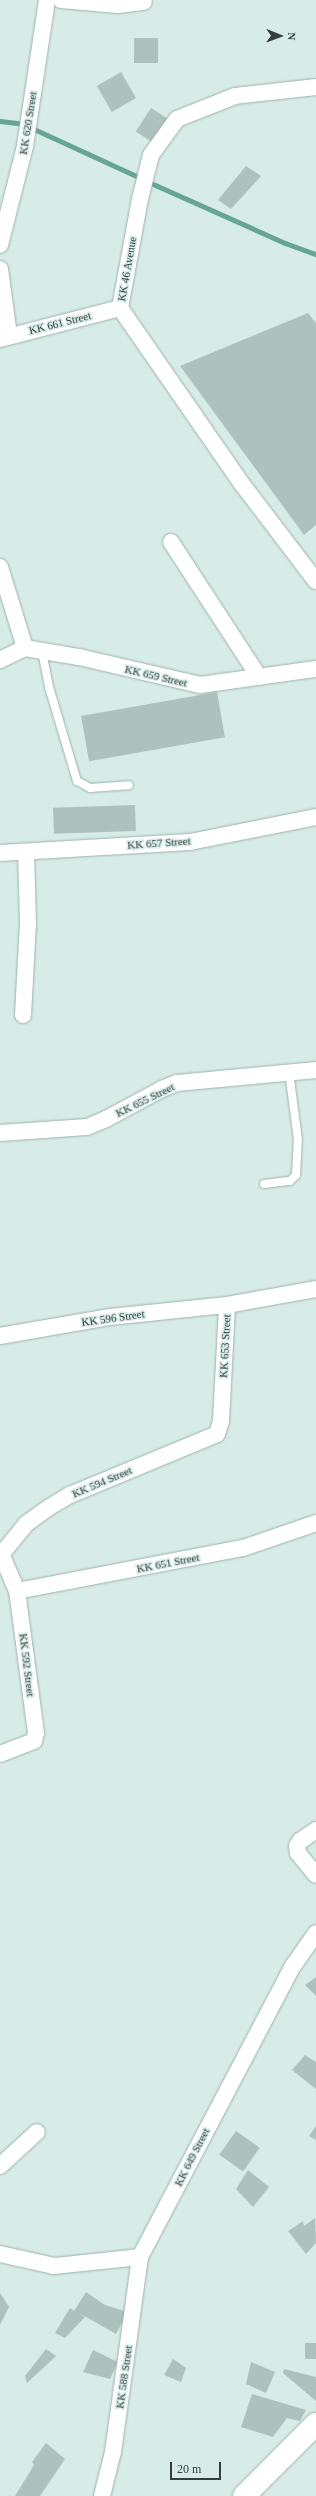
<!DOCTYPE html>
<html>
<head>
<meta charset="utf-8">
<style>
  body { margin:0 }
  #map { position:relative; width:316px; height:2496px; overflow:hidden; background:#d7ece7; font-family:"Times New Roman",serif }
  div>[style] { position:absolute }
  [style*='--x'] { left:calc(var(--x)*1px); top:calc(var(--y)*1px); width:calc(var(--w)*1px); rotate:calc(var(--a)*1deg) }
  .stream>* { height:5px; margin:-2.5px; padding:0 2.5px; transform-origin:2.5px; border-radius:2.5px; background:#66a495 }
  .building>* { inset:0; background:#adc2bc; transform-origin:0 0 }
  .roads { filter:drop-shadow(0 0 1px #9db2ad) drop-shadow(0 0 1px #9db2ad) }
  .lane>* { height:8px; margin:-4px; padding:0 4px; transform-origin:4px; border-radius:4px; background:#fff }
  .street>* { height:16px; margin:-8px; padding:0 8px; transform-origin:8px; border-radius:8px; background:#fff }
  .secondary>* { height:22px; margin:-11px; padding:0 11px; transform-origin:11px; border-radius:11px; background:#fff }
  span { translate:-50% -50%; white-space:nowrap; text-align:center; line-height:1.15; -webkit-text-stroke:3px #d7ece7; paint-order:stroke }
  .street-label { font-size:11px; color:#353e3c }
  .north { position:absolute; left:260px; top:16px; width:40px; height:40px; -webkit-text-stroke:3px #d7ece7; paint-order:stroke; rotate:91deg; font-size:11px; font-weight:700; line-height:16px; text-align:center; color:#353e3c }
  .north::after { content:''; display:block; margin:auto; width:14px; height:18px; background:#353e3c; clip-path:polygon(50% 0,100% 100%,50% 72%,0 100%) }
  .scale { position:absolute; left:170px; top:2462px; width:51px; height:18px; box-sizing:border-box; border:2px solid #353e3c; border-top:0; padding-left:5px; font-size:12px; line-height:14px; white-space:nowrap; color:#353e3c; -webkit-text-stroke:3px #d7ece7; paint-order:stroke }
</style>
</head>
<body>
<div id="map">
  <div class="stream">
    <i style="--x:0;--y:121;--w:23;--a:7"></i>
    <i style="--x:23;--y:124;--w:127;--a:24.7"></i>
    <i style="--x:153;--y:184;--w:145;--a:24.1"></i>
    <i style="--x:285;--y:243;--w:33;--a:20"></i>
  </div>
  <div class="building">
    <i style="left:134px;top:38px;width:24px;height:25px"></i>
    <i style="left:121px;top:72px;width:30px;height:28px;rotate:60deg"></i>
    <i style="left:151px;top:108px;width:24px;height:28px;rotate:33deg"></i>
    <i style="clip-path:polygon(246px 166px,261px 176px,231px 209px,218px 200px)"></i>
    <i style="clip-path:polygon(308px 313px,316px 323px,316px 525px,304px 535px,180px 366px)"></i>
    <i style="left:217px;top:692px;width:46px;height:138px;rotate:80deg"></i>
    <i style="left:135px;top:805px;width:26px;height:82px;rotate:88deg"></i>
    <i style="clip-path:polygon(316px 1977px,316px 1996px,305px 1985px)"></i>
    <i style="clip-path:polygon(305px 2055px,316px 2062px,316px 2089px,292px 2070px)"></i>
    <i style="clip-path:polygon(316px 2126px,316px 2140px,309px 2136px)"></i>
    <i style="left:236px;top:2131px;width:29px;height:29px;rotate:35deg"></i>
    <i style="clip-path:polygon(248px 2170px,269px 2187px,253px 2207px,236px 2189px)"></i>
    <i style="clip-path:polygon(315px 2218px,316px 2243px,306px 2254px,288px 2231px,303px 2221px,304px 2226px)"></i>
    <i style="clip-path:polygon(86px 2292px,105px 2305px,128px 2312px,116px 2334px,79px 2313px,85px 2317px,65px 2338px,55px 2333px,70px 2308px,74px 2311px)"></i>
    <i style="clip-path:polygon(0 2293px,9px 2307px,0 2325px)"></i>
    <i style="left:316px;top:2343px;width:16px;height:11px;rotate:90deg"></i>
    <i style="clip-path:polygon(46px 2349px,56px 2356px,27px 2383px,25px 2376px)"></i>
    <i style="clip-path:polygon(93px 2350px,118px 2362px,110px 2379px,83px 2372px)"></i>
    <i style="clip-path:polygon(173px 2359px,186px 2368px,181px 2382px,164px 2375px)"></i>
    <i style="clip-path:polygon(251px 2362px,275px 2372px,266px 2393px,246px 2384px)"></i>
    <i style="clip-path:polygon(284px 2369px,316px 2377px,316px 2401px,283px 2373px)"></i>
    <i style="clip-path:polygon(252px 2394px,306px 2410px,300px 2421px,287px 2418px,273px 2437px,241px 2427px)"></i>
    <i style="clip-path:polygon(46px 2443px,65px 2459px,40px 2496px,15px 2496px,34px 2465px,32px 2462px)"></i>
  </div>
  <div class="roads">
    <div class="lane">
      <i style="--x:42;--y:651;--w:37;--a:79"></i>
      <i style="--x:49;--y:687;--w:98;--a:73.4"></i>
      <i style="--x:77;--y:781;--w:15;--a:28"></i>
      <i style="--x:90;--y:788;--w:39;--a:-4"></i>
      <i style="--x:264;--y:1184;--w:26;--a:-7"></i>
      <i style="--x:290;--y:1181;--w:8;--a:-45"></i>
      <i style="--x:296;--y:1175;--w:35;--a:-87"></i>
      <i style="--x:298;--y:1140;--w:69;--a:-97.5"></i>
    </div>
    <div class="street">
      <i style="--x:61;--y:0;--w:57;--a:5"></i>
      <i style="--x:118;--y:5;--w:26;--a:-7"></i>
      <i style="--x:316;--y:87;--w:81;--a:173.7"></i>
      <i style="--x:235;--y:96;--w:62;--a:158.4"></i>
      <i style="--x:177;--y:119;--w:44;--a:125.8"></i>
      <i style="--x:151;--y:155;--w:45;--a:104"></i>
      <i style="--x:140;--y:199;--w:111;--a:100.4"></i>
      <i style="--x:120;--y:308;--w:214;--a:55.3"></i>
      <i style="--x:242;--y:484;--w:122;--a:52.7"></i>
      <i style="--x:0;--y:245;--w:102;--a:-75.8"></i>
      <i style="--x:25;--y:146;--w:148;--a:-81.4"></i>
      <i style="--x:0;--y:269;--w:68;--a:82.3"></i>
      <i style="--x:0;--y:339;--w:124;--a:-14.5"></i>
      <i style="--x:171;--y:542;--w:161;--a:56.9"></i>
      <i style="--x:0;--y:567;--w:85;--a:72.8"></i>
      <i style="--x:0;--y:660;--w:28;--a:-26"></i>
      <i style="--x:25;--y:648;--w:55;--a:9.5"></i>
      <i style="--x:79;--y:657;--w:124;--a:13"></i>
      <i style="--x:200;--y:685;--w:117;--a:-7.9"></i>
      <i style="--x:0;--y:853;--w:190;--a:-3.3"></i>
      <i style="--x:190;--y:842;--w:128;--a:-11.2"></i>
      <i style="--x:23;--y:1015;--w:92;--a:-86.9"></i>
      <i style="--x:28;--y:923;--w:71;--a:-91.6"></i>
      <i style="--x:0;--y:1133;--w:87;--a:-3.9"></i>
      <i style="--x:87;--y:1127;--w:21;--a:-23"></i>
      <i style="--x:106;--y:1119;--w:64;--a:-28.2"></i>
      <i style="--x:162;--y:1089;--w:16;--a:-22"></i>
      <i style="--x:177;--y:1083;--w:140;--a:-5.3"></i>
      <i style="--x:0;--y:1336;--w:112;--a:-9.8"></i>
      <i style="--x:110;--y:1317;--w:118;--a:-5.9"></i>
      <i style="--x:0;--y:1556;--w:41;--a:-50.9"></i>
      <i style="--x:26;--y:1524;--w:27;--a:-36"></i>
      <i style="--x:48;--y:1508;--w:26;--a:-31"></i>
      <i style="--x:70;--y:1495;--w:159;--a:-22.5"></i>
      <i style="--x:217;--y:1434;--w:14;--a:-73"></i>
      <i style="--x:221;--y:1421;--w:116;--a:-87"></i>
      <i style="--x:227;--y:1305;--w:90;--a:-10.2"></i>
      <i style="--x:17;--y:1591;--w:230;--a:-10.8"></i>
      <i style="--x:243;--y:1548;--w:77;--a:-18.9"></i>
      <i style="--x:0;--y:1754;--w:36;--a:-21"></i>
      <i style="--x:34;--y:1741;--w:8;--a:-76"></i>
      <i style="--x:36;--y:1733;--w:143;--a:-97.6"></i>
      <i style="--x:17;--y:1591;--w:39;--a:-113"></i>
      <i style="--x:316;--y:1830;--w:19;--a:145"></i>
      <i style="--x:300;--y:1841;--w:6;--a:121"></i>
      <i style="--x:297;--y:1846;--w:7;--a:82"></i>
      <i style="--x:298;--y:1853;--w:28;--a:51"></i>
      <i style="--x:0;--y:2166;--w:50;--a:-42.6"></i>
      <i style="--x:0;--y:2254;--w:55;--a:12.5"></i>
      <i style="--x:54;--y:2266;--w:86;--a:-6"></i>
      <i style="--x:140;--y:2257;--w:329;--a:-62.3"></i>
      <i style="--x:293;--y:1966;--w:40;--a:-55.1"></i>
      <i style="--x:102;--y:2496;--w:45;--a:-76"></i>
      <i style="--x:113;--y:2452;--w:197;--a:-82.1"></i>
    </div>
    <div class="secondary">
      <i style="--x:244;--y:2496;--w:102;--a:-45"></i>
    </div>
  </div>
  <div class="street-label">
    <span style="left:28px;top:123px;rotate:-81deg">KK 620 Street</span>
    <span style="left:127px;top:269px;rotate:-80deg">KK 46 Avenue</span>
    <span style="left:60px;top:323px;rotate:-14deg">KK 661 Street</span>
    <span style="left:156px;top:676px;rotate:13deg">KK 659 Street</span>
    <span style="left:159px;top:843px;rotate:-4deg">KK 657 Street</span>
    <span style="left:145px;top:1100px;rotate:-26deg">KK 655 Street</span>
    <span style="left:113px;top:1318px;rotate:-8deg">KK 596 Street</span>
    <span style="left:225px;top:1346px;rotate:-87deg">KK 653 Street</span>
    <span style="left:102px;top:1482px;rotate:-23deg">KK 594 Street</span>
    <span style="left:168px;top:1563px;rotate:-11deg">KK 651 Street</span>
    <span style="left:27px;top:1665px;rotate:83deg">KK 592 Street</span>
    <span style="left:192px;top:2157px;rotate:-63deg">KK 649 Street</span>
    <span style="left:124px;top:2377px;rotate:-82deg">KK 588 Street</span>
  </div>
  <div class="north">N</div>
  <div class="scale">20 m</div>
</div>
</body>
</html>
